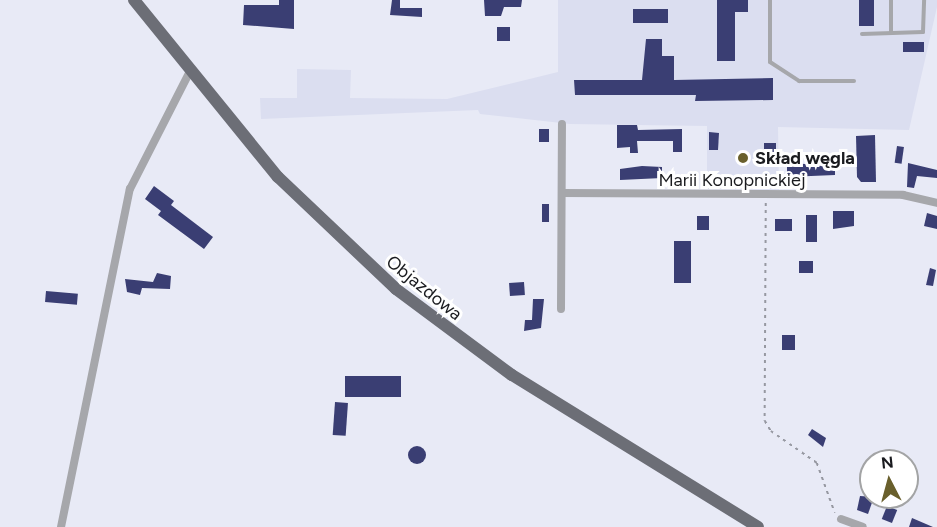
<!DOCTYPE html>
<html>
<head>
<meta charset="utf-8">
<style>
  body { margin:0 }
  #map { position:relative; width:937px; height:527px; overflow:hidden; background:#e8eaf6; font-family:Figtree,sans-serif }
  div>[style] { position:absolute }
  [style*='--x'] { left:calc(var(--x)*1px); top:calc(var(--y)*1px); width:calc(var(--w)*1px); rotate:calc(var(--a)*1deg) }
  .built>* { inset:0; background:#dbdef0 }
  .building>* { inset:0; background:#3a3e73; transform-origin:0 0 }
  .round { border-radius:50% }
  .path>* { height:1.5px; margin-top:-0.75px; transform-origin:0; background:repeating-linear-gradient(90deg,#9698a1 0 3px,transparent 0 7.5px) }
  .service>* { height:4px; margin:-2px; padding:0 2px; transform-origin:2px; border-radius:2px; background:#a6a7ab }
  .minor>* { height:8px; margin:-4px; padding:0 4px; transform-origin:4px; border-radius:4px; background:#a6a7ab }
  .primary>* { height:12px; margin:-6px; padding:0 6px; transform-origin:6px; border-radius:6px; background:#6c6e76 }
  .dots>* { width:16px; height:16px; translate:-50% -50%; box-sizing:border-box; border:3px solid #fff; border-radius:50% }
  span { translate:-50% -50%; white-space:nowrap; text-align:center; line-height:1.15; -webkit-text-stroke:6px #fff; paint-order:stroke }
  .poi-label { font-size:18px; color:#1a1b1f; font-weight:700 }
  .left { translate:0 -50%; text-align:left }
  .street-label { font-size:18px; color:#1a1b1f }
  .north { position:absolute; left:859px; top:449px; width:60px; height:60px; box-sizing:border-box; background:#fff; border:2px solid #a3a4a5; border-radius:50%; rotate:354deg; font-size:16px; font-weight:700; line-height:24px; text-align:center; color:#1a1b1f }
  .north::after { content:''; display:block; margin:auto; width:21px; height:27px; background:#695f2c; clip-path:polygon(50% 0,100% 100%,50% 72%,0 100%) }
</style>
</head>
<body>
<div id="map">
  <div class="built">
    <i style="clip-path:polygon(558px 0,937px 0,937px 7px,909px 130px,778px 127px,779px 190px,707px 189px,707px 126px,570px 124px,480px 114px,478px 110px,261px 119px,260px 98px,297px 98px,297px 69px,351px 70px,350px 98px,447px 99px,558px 72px)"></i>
  </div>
  <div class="building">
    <i style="clip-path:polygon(279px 0,294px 0,294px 29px,243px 25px,244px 5px,279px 5px)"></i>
    <i style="clip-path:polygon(392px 0,400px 0,400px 8px,422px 8px,422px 17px,390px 15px)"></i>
    <i style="clip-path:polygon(484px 0,522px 0,521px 7px,504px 7px,501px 16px,485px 16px)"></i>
    <i style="clip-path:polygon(717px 0,748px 0,748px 12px,735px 12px,735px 61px,717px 61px)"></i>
    <i style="left:859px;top:0;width:15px;height:26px"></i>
    <i style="left:633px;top:9px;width:35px;height:14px"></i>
    <i style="left:510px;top:27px;width:14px;height:13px;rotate:90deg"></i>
    <i style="clip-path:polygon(646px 39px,662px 39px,662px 56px,674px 56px,674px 80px,773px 78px,773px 100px,695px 101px,696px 95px,575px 95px,574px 80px,642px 80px)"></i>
    <i style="left:903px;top:42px;width:21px;height:10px"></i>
    <i style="clip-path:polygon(617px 125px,637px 125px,638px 130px,682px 129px,682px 152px,673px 152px,673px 141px,637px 141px,638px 153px,630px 153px,630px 147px,617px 148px)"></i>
    <i style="left:539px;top:129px;width:10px;height:13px"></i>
    <i style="clip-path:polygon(709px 132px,719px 133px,718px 150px,709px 150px)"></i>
    <i style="clip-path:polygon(875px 135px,876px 182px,861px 182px,857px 177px,856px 136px)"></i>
    <i style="left:764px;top:143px;width:12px;height:10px"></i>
    <i style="left:897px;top:146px;width:7px;height:17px;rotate:8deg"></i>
    <i style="clip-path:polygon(822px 161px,835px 161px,835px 175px,787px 177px,787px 162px,822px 166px)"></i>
    <i style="clip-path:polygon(908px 163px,937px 170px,937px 178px,917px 176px,914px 188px,907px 187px)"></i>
    <i style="clip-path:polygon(642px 166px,662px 167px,662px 178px,620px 180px,620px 169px)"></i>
    <i style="clip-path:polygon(154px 186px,174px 201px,171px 205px,213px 237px,204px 249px,158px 215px,161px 211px,145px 199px)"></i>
    <i style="left:542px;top:204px;width:7px;height:18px"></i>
    <i style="clip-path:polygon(833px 211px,854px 211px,854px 226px,833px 229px)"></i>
    <i style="clip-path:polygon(927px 213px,937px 216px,937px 229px,924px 226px)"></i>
    <i style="left:806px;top:215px;width:11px;height:27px"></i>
    <i style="left:697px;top:216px;width:12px;height:14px"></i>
    <i style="left:775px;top:219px;width:17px;height:12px"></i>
    <i style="left:674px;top:241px;width:17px;height:42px"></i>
    <i style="left:799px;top:261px;width:14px;height:12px"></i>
    <i style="clip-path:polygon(930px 268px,936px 270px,933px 286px,926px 285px)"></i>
    <i style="clip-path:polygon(157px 273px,171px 276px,170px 289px,142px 288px,140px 295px,127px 292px,125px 279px,153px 282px)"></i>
    <i style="left:524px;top:282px;width:13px;height:15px;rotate:86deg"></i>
    <i style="left:46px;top:291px;width:32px;height:11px;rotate:5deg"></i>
    <i style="clip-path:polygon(533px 299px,544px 299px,541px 328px,524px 331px,525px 320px,532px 320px)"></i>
    <i style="left:795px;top:335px;width:15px;height:13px;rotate:90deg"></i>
    <i style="left:345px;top:376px;width:56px;height:21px"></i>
    <i style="left:335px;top:402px;width:13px;height:33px;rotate:4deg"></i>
    <i style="clip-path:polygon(812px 429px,826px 438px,823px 447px,808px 435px)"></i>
    <i class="round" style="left:408px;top:446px;width:18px;height:18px"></i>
    <i style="clip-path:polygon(860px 496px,874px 497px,868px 514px,857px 510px)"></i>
    <i style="left:887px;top:506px;width:11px;height:14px;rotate:22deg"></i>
    <i style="clip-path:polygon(912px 518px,933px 527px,909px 527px)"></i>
  </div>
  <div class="path">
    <i style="--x:766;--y:203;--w:218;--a:90.3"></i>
    <i style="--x:765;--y:421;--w:12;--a:59"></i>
    <i style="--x:771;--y:431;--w:56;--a:34.8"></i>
    <i style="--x:817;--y:463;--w:53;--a:70.2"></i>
  </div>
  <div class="service">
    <i style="--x:770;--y:0;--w:62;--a:90"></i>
    <i style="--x:770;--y:62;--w:35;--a:33"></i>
    <i style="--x:799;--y:81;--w:55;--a:0"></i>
    <i style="--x:891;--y:0;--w:33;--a:90"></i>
    <i style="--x:862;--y:34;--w:61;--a:-1.9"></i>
    <i style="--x:923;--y:32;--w:32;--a:-88"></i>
  </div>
  <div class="minor">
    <i style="--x:562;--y:193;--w:341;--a:0.3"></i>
    <i style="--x:903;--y:195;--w:35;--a:13"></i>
    <i style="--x:561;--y:309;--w:185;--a:-89.7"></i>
    <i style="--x:841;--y:519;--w:23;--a:20"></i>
    <i style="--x:61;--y:527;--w:345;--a:-78.5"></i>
    <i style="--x:130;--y:189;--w:132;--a:-63"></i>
  </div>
  <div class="primary">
    <i style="--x:134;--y:0;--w:228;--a:50.9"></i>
    <i style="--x:278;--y:177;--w:163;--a:43.5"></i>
    <i style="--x:396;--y:289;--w:144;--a:36.6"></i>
    <i style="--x:512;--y:375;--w:289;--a:31.7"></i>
  </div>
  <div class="dots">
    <i style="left:743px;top:158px;background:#695f2c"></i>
  </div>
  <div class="poi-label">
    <span class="left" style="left:755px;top:158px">Skład węgla</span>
  </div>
  <div class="street-label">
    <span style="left:732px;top:180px">Marii Konopnickiej</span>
    <span style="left:424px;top:288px;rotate:39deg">Objazdowa</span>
  </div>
  <div class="north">N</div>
</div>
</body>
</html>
